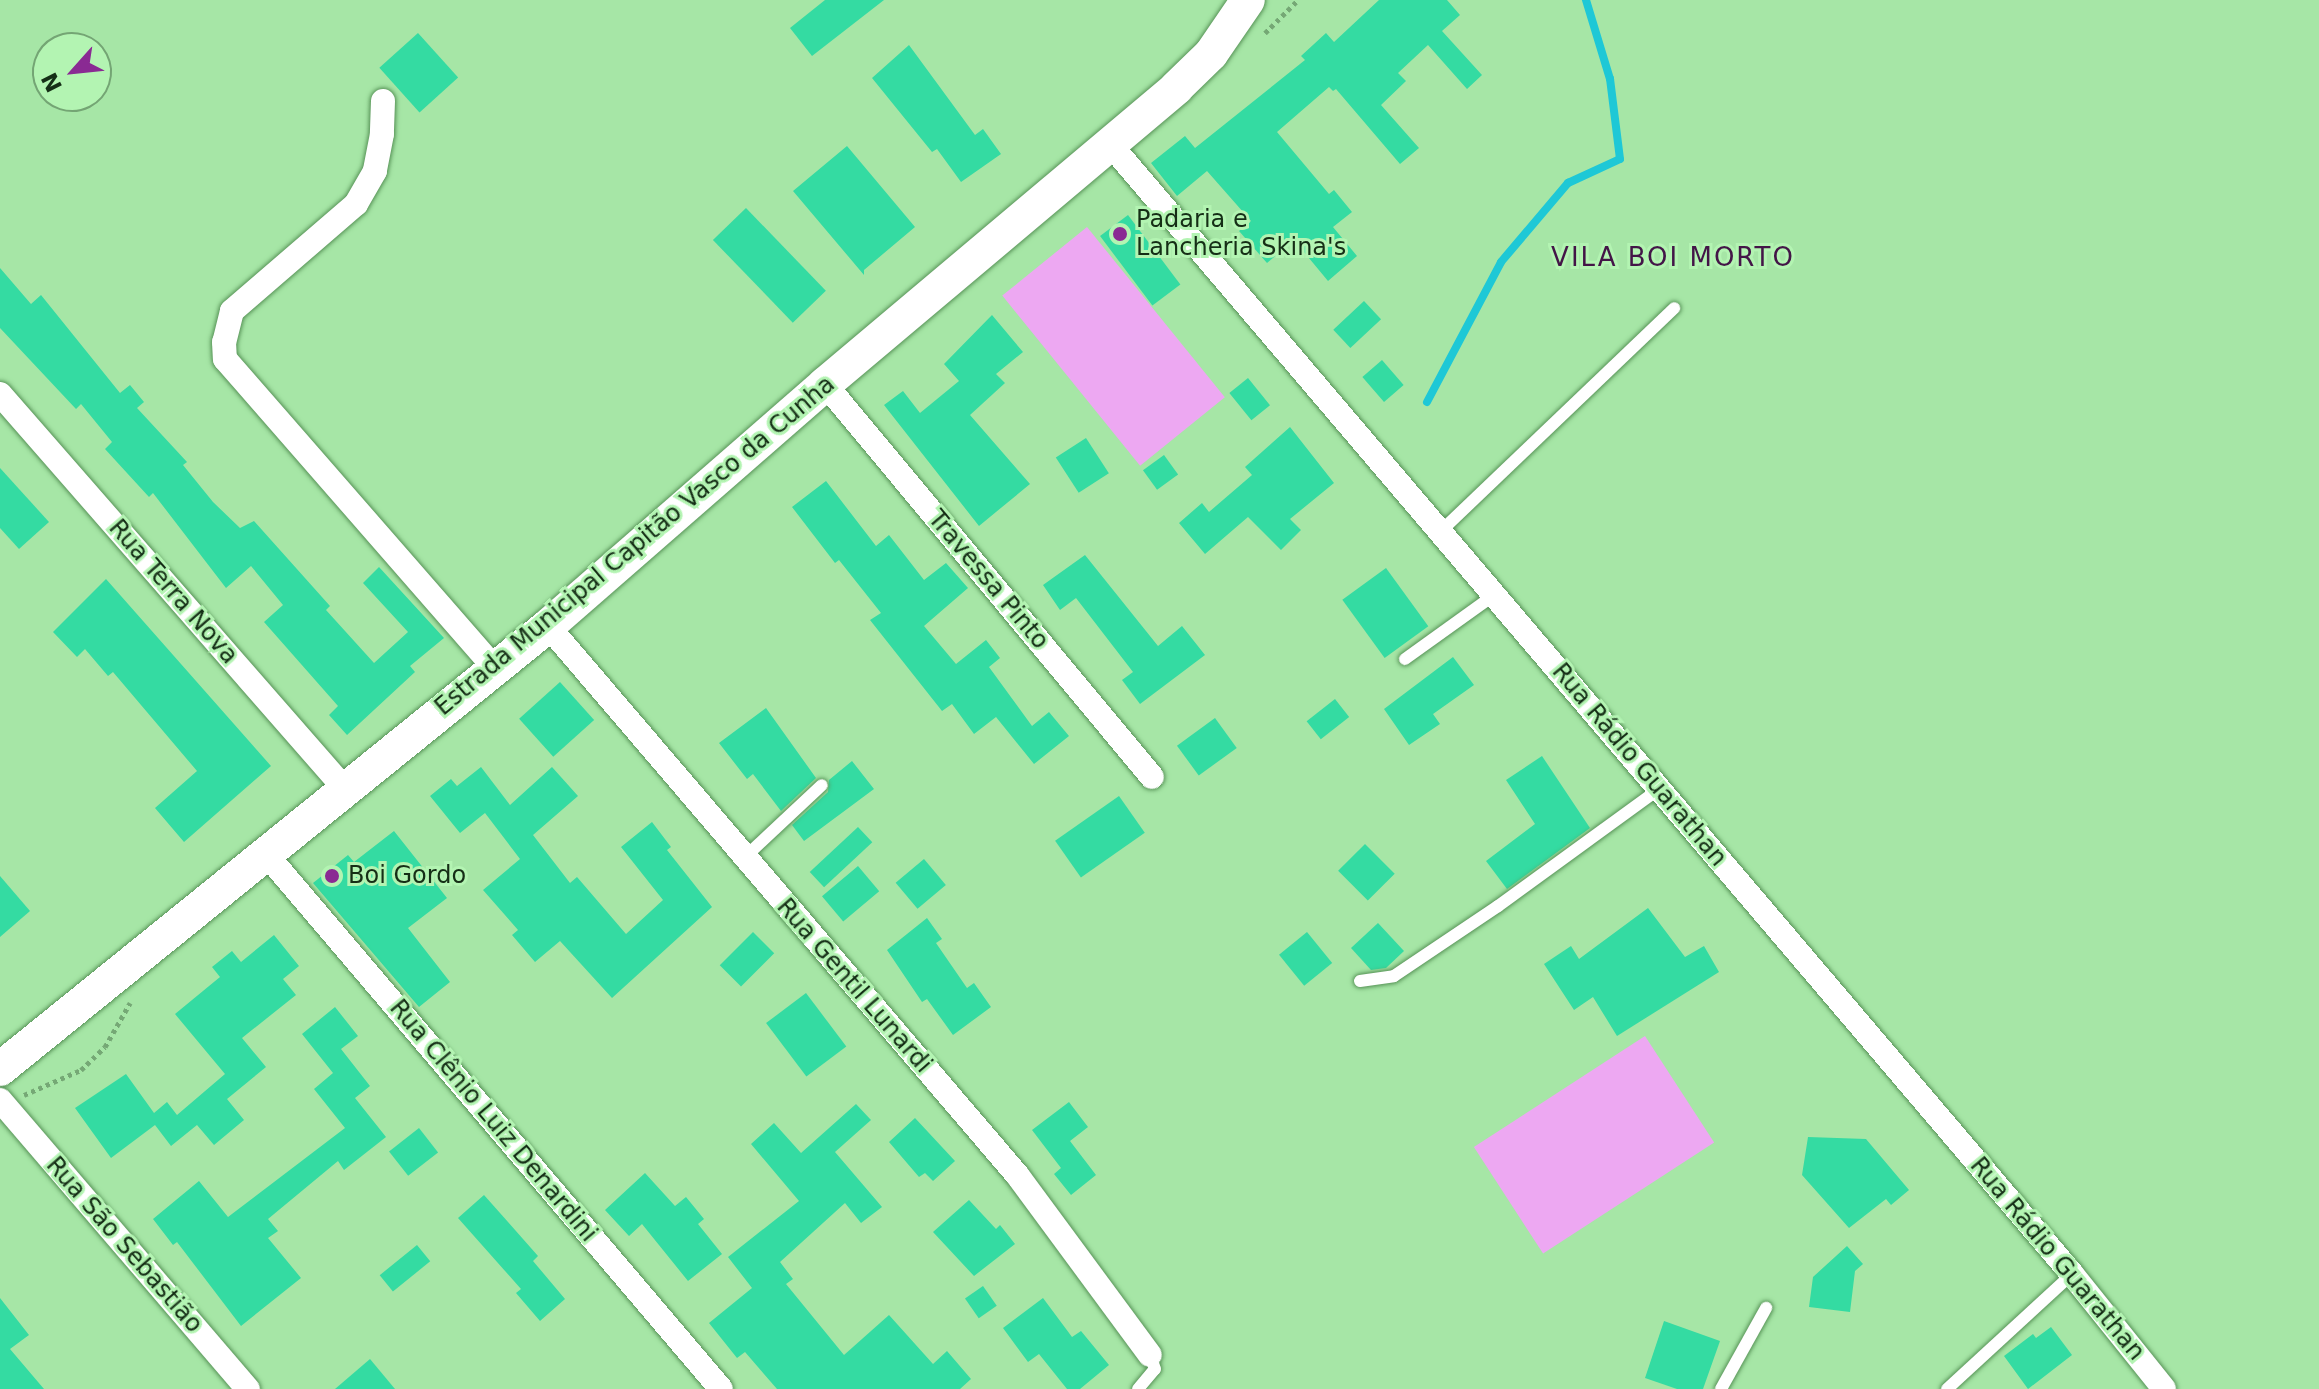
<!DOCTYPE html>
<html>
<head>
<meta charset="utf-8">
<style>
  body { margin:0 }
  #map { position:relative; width:2319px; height:1389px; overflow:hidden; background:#a6e6a6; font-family:"DejaVu Sans",sans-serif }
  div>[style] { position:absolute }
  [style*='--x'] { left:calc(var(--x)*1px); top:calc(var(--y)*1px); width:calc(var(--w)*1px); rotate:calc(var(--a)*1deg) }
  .green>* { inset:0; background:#eda8f2; transform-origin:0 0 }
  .stream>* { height:8px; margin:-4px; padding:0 4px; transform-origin:4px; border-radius:4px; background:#1ec8d6 }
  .building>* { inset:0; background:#34dba2; transform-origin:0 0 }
  .path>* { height:5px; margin-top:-2.5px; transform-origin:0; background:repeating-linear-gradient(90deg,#75a875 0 4px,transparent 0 8px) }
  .roads { filter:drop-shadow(0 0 2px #579357) drop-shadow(0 0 2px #579357) }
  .lane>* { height:12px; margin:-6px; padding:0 6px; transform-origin:6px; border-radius:6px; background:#fff }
  .street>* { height:24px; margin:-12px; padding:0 12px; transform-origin:12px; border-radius:12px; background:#fff }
  .secondary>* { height:34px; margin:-17px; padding:0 17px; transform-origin:17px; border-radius:17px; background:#fff }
  .dots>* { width:22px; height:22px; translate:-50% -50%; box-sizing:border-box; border:4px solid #b3f4b2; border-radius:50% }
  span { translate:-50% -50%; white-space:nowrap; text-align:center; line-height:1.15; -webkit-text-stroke:6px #b3f4b2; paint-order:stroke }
  .poi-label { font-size:24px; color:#152e16 }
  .left { translate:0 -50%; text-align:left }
  .street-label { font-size:24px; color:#152e16 }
  .neighbourhood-label { font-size:26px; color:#431547; letter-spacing:2px }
  .north { position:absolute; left:32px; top:32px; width:80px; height:80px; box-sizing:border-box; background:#b3f4b2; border:2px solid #74a574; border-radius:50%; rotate:243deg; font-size:22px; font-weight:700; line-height:32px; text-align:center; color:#152e16 }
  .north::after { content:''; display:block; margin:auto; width:28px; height:36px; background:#8a2a93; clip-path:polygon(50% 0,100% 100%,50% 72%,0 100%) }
</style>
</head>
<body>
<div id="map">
  <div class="green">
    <i style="left:1087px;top:227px;width:219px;height:109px;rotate:51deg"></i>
    <i style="left:1645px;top:1036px;width:127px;height:204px;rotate:57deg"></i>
  </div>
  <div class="stream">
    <i style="--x:1427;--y:402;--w:158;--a:-62.1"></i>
    <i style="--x:1501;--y:262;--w:104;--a:-49.7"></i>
    <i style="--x:1568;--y:183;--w:57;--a:-24.8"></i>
    <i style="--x:1620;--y:159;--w:81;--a:-97.1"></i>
    <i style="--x:1610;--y:79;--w:83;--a:-106.9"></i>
  </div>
  <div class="building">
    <i style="clip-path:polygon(825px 0,884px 0,812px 56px,790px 28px)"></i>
    <i style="clip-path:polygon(1379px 0,1447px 0,1460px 15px,1442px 31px,1482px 75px,1467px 89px,1428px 45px,1398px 73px,1406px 81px,1381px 105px,1419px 148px,1400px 164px,1336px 89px,1333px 91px,1329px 87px,1277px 132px,1329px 194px,1334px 190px,1352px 212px,1333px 227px,1357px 256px,1328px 281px,1294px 240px,1267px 263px,1239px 231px,1251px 221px,1207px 171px,1177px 196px,1151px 163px,1185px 136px,1195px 148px,1305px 60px,1301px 56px,1326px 33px,1334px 42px)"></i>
    <i style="left:418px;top:33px;width:60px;height:52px;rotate:48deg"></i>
    <i style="clip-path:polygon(909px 45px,975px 135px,983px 129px,1001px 154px,961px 182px,937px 149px,932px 152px,872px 78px)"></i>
    <i style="clip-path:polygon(847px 146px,915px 227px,864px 270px,864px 275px,793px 191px)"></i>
    <i style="left:746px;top:208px;width:115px;height:46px;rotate:46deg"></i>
    <i style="left:1128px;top:215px;width:87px;height:35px;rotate:53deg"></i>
    <i style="clip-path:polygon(0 268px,31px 304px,41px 295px,120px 393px,130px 385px,144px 402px,137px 408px,187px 462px,183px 465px,213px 502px,240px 528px,254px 521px,330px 606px,326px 610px,374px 663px,408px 632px,363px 583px,379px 567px,444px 638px,410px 666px,415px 672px,347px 735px,329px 715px,338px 706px,264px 622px,283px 605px,251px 566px,226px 588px,153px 493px,149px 497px,105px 449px,112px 442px,81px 404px,76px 409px,0 328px)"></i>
    <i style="left:1364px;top:301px;width:25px;height:42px;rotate:47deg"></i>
    <i style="clip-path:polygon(992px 315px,1023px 352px,996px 374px,1005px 383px,970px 415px,1030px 484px,979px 526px,884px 405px,903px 391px,920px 413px,959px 381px,944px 364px)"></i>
    <i style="left:1382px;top:360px;width:33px;height:26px;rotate:49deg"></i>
    <i style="left:1248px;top:378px;width:35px;height:24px;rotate:51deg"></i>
    <i style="clip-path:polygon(1290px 427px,1334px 483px,1290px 519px,1301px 530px,1281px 550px,1248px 517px,1205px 554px,1179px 523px,1202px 503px,1209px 512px,1252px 475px,1245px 467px)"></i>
    <i style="left:1086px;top:438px;width:42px;height:36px;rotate:57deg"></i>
    <i style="left:1164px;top:455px;width:24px;height:26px;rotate:54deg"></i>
    <i style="clip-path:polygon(0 468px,49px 522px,19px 549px,0 528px)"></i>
    <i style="clip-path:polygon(826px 481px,876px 546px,889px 535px,924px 580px,946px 563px,968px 588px,924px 626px,956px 664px,986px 640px,1000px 658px,989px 667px,1032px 726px,1049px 712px,1069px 736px,1034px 764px,996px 717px,974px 734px,952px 704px,942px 711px,870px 620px,881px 613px,839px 560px,835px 563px,792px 507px)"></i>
    <i style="clip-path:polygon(1085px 555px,1158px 646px,1182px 626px,1205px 655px,1140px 704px,1122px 680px,1133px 672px,1076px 598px,1060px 610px,1043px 585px)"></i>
    <i style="left:1386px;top:568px;width:72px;height:54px;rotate:54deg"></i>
    <i style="clip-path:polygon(106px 579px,271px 766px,184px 842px,155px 808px,197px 771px,113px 672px,108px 676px,85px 649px,77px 657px,53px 632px)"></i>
    <i style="clip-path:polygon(1453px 657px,1474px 685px,1433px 714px,1440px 724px,1409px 745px,1384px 709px)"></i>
    <i style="left:560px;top:682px;width:51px;height:55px;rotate:48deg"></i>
    <i style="left:1335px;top:699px;width:23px;height:36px;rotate:52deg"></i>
    <i style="clip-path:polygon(766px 708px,816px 778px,781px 811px,753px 774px,747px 779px,719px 743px)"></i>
    <i style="left:1215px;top:718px;width:37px;height:47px;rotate:54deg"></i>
    <i style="clip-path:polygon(1542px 756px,1590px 828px,1507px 889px,1486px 861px,1535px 824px,1506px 780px)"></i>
    <i style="clip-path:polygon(852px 761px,874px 789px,804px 841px,792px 825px,828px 792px,829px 780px)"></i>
    <i style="clip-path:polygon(481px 767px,510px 805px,552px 767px,578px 796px,533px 835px,570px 883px,577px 877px,626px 934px,663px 900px,621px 847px,652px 822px,671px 847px,667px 850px,712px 907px,612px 998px,560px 941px,535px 962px,512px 935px,518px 930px,483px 890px,520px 859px,485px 813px,460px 833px,430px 796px,451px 779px,457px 786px)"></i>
    <i style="left:1119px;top:796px;width:45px;height:78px;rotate:55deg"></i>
    <i style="left:858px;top:827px;width:21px;height:66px;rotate:47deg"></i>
    <i style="clip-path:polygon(394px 831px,447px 898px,408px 928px,450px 982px,419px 1007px,313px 883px,348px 855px,354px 862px)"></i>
    <i style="left:1365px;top:844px;width:42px;height:38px;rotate:45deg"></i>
    <i style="left:924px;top:859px;width:34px;height:37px;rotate:50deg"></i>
    <i style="left:858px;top:866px;width:33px;height:47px;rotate:50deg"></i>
    <i style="clip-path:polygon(0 876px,30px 911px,0 937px)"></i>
    <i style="clip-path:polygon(1648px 908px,1685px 957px,1704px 946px,1719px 972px,1617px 1036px,1593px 997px,1574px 1010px,1544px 964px,1571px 946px,1579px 959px)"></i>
    <i style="clip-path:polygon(927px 918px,942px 939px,936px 943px,967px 988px,974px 983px,991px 1007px,953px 1035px,927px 999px,922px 1002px,887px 950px)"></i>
    <i style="clip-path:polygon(1378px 923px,1404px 951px,1386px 968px,1371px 970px,1351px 948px)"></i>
    <i style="left:753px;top:932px;width:30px;height:47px;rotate:45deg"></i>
    <i style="left:1307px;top:932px;width:40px;height:36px;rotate:51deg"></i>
    <i style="clip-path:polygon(274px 935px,299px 966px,283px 979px,296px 995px,242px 1038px,266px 1067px,227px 1099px,244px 1120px,214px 1145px,197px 1125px,171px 1146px,155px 1125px,111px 1158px,75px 1108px,126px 1074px,154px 1113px,167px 1102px,177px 1115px,225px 1074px,175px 1014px,220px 977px,212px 967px,232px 951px,241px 962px)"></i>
    <i style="left:806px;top:993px;width:67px;height:50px;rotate:53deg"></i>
    <i style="clip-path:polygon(335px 1007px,358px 1036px,341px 1049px,370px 1086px,355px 1098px,386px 1137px,344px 1170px,338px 1161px,268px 1219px,278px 1231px,268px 1238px,301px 1278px,241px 1326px,177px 1242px,173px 1245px,153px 1219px,199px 1181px,228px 1217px,345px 1128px,314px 1089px,333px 1073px,302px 1034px)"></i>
    <i style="clip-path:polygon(1069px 1102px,1088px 1127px,1070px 1141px,1096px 1175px,1071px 1195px,1054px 1174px,1061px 1168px,1032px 1130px)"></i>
    <i style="clip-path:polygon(856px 1104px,871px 1120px,835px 1152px,882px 1207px,861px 1223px,845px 1203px,780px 1262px,793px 1279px,786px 1284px,844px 1355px,889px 1315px,933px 1364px,947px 1351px,971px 1379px,960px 1389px,777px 1389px,745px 1352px,737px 1358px,709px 1323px,752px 1288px,728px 1257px,799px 1201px,751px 1144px,774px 1123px,801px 1153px)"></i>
    <i style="clip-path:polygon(915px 1118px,955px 1161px,933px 1181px,925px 1173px,919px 1177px,889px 1142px)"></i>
    <i style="left:419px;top:1128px;width:31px;height:38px;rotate:52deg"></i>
    <i style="clip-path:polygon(1808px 1137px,1866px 1139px,1909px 1190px,1891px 1205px,1886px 1199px,1849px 1228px,1802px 1175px)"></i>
    <i style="clip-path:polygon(645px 1173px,675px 1206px,686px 1197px,704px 1219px,698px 1224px,722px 1254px,688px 1281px,642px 1224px,629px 1236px,605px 1210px)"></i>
    <i style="clip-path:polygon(484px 1195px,538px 1256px,533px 1261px,565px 1299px,540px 1321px,516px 1293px,521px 1289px,458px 1218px)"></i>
    <i style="clip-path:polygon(969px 1200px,996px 1229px,1000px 1225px,1015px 1244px,974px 1276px,933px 1232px)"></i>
    <i style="left:417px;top:1245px;width:21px;height:48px;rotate:51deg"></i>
    <i style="clip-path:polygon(1847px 1246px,1863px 1264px,1855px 1271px,1850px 1312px,1809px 1307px,1813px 1277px)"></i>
    <i style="left:983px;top:1286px;width:24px;height:22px;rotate:55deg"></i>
    <i style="clip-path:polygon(0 1298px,29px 1335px,10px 1349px,44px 1389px,0 1389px)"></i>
    <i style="clip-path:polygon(1043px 1298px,1072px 1337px,1081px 1331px,1109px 1365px,1080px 1389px,1067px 1389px,1039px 1354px,1028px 1362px,1003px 1328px)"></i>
    <i style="clip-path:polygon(1664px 1321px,1720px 1341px,1703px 1389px,1677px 1389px,1645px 1378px)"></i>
    <i style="clip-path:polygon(2051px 1327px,2072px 1355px,2028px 1389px,2004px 1356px,2033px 1334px,2036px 1338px)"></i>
    <i style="clip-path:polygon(370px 1359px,395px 1389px,335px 1389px)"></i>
  </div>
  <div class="path">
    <i style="--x:1265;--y:33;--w:47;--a:-45"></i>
    <i style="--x:24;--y:1095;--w:62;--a:-23.7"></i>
    <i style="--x:81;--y:1070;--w:33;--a:-44"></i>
    <i style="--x:105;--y:1047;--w:51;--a:-60.4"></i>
  </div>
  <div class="roads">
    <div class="lane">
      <i style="--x:1440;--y:532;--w:324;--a:-43.7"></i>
      <i style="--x:1405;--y:659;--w:110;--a:-35.7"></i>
      <i style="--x:745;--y:857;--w:105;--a:-43.1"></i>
      <i style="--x:1360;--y:981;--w:34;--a:-8"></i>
      <i style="--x:1394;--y:976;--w:125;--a:-33.9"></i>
      <i style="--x:1498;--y:906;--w:199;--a:-36"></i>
      <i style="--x:1138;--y:1389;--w:26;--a:-50"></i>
      <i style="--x:1155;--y:1369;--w:15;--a:-110"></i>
      <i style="--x:1721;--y:1389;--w:93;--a:-60.9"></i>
      <i style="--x:1947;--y:1389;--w:170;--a:-42.6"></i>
    </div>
    <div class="street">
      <i style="--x:383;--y:101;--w:33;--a:92"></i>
      <i style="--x:382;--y:134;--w:38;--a:101"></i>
      <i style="--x:375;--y:171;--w:38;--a:120"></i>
      <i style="--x:356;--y:204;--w:164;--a:139.2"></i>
      <i style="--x:232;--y:311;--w:32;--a:104"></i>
      <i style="--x:224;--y:342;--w:17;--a:87"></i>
      <i style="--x:225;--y:359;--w:411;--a:48.9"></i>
      <i style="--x:1110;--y:144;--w:1484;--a:49.59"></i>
      <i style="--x:2072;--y:1274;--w:147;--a:51.3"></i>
      <i style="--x:825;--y:384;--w:511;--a:50.24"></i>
      <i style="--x:0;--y:394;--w:524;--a:48.87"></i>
      <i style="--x:548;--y:626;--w:723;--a:49.48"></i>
      <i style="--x:1018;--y:1176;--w:222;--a:53.6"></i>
      <i style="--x:266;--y:854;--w:702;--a:49.62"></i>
      <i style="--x:0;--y:1100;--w:381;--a:49.4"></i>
    </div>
    <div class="secondary">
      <i style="--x:0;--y:1069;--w:705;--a:-38.95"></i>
      <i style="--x:548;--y:626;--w:368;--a:-41.1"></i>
      <i style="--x:825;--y:384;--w:459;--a:-40.1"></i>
      <i style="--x:1176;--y:88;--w:49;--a:-44.2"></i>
      <i style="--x:1211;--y:54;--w:65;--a:-55.6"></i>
    </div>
  </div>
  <div class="dots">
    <i style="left:1120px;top:234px;background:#8a2a93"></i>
    <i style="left:332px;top:876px;background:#8a2a93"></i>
  </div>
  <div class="poi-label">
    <span class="left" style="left:1136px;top:234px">Padaria e<br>Lancheria Skina's</span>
    <span class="left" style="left:348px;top:876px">Boi Gordo</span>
  </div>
  <div class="street-label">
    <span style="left:635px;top:546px;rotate:-40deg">Estrada Municipal Capitão Vasco da Cunha</span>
    <span style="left:988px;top:580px;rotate:50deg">Travessa Pinto</span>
    <span style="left:173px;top:592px;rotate:49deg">Rua Terra Nova</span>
    <span style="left:1639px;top:765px;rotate:50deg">Rua Rádio Guarathan</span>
    <span style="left:854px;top:986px;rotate:49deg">Rua Gentil Lunardi</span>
    <span style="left:493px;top:1121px;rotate:50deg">Rua Clênio Luiz Denardini</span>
    <span style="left:124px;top:1245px;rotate:49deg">Rua São Sebastião</span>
    <span style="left:2057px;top:1259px;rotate:50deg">Rua Rádio Guarathan</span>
  </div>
  <div class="neighbourhood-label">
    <span style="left:1673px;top:258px">VILA BOI MORTO</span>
  </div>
  <div class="north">N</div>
</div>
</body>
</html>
